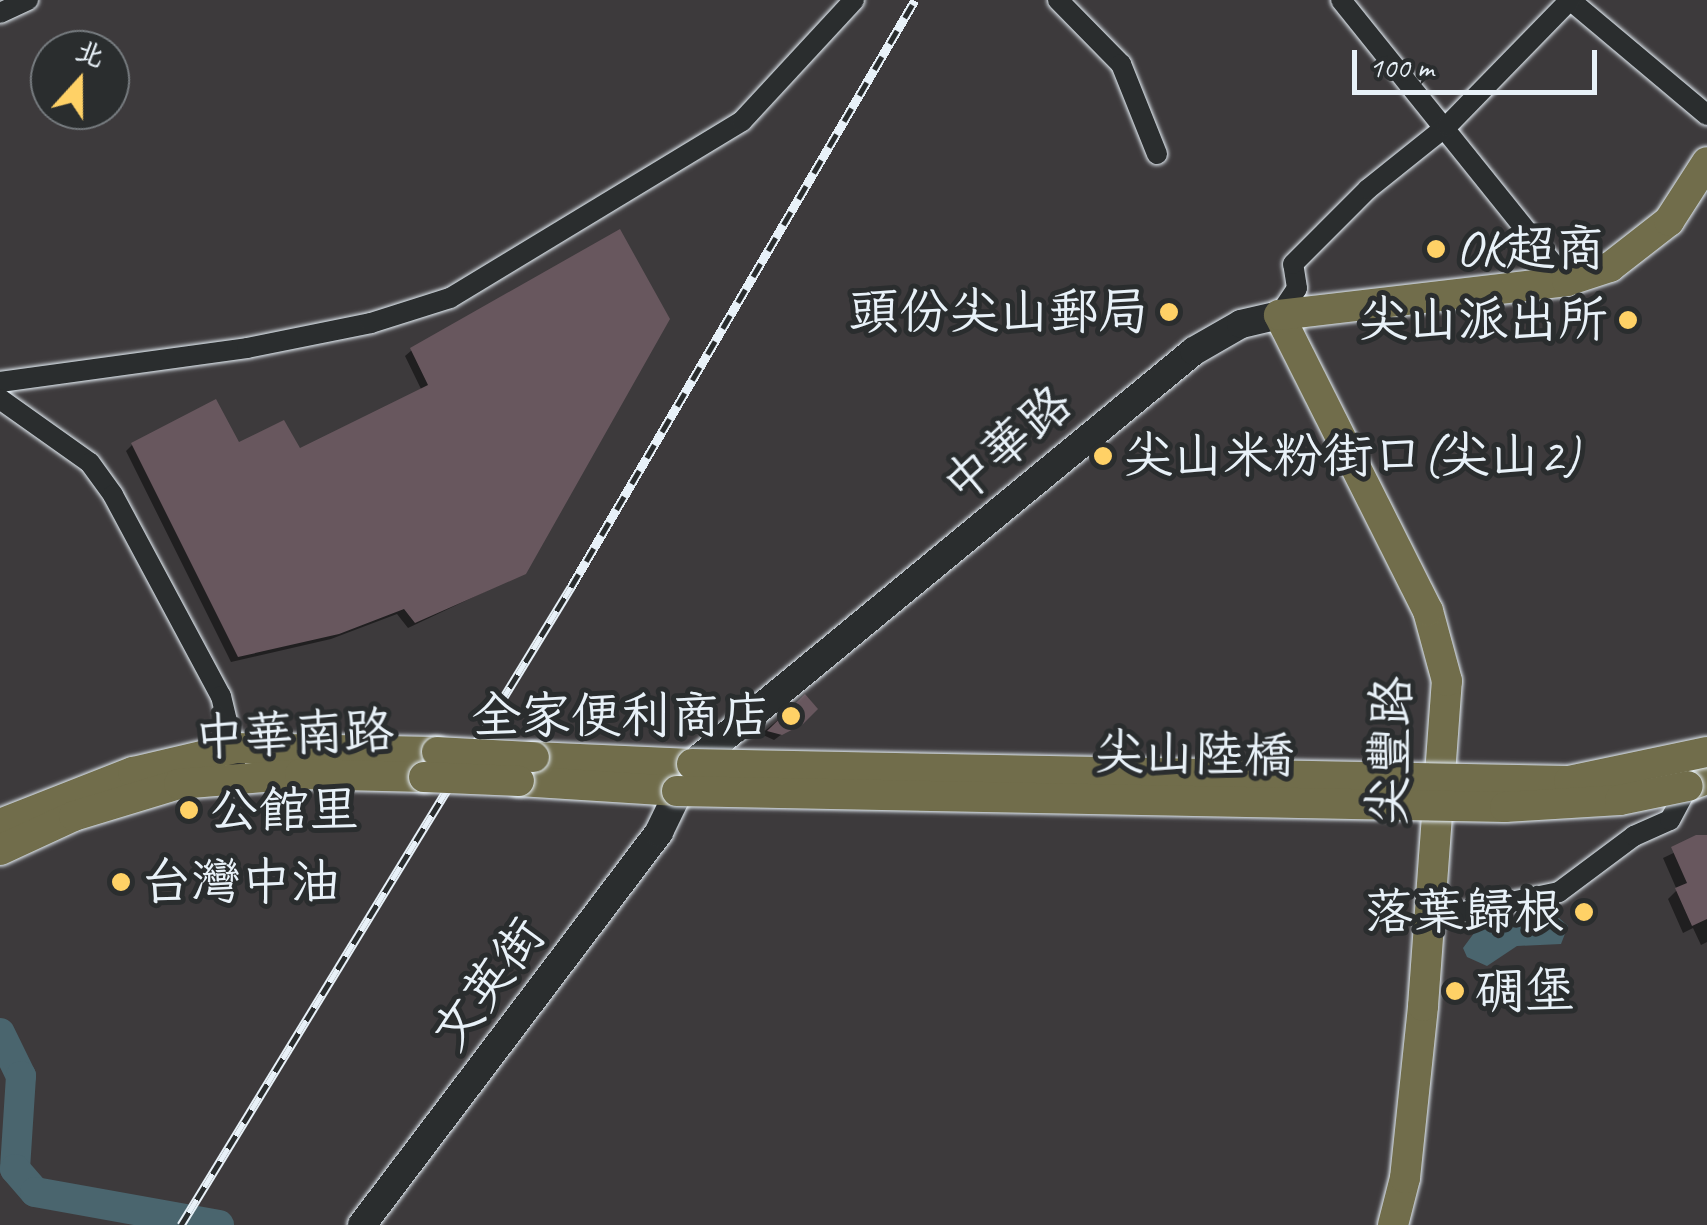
<!DOCTYPE html>
<html>
<head>
<meta charset="utf-8">
<style>
  body { margin:0 }
  #map { position:relative; width:1707px; height:1225px; overflow:hidden; background:#3d3a3c; font-family:Caveat,"LXGW WenKai TC",sans-serif }
  div>[style] { position:absolute }
  [style*='--x'] { left:calc(var(--x)*1px); top:calc(var(--y)*1px); width:calc(var(--w)*1px); rotate:calc(var(--a)*1deg) }
  .water>* { inset:0; background:#4a656e }
  .shadow>* { inset:0; background:#0007 }
  .river>* { height:30px; margin:-15px; padding:0 15px; transform-origin:15px; border-radius:15px; background:#4a656e }
  .building>* { inset:0; background:#68575e }
  .roads { filter:drop-shadow(0 0 2px #e8f1f8) drop-shadow(0 0 2px #e8f1f8) }
  .street>* { height:20px; margin:-10px; padding:0 10px; transform-origin:10px; border-radius:10px; background:#2a2d2e }
  .secondary>* { height:28px; margin:-14px; padding:0 14px; transform-origin:14px; border-radius:14px; background:#2a2d2e }
  .primary>* { height:30px; margin:-15px; padding:0 15px; transform-origin:15px; border-radius:15px; background:#716d4b }
  .rail>* { height:9px; margin-top:-4.5px; transform-origin:0; background:repeating-linear-gradient(90deg,#2a2d2e 0 15px,#e8f1f8 0 30px); box-sizing:border-box; border-block:2px solid #e8f1f8 }
  .bridges { filter:drop-shadow(0 0 2px #e8f1f8) drop-shadow(0 0 2px #e8f1f8) }
  .primary-bridge>* { height:30px; margin:-15px; padding:0 15px; transform-origin:15px; border-radius:15px; background:#716d4b }
  .dots>* { width:28px; height:28px; translate:-50% -50%; box-sizing:border-box; border:5px solid #2a2d2e; border-radius:50% }
  span { translate:-50% -50%; white-space:nowrap; text-align:center; line-height:1.15; -webkit-text-stroke:10px #2a2d2e; paint-order:stroke }
  .poi-label { font-size:50px; color:#e8f1f8 }
  .left { translate:0 -50%; text-align:left }
  .right { translate:-100% -50%; text-align:right }
  .street-label { font-size:50px; color:#e8f1f8 }
  .north { position:absolute; left:30px; top:30px; width:100px; height:100px; box-sizing:border-box; background:#2a2d2e; border:2px solid #767b7f; border-radius:50%; rotate:21deg; font-size:28px; font-weight:700; line-height:40px; text-align:center; color:#e8f1f8 }
  .north::after { content:''; display:block; margin:auto; width:35px; height:45px; background:#ffd166; clip-path:polygon(50% 0,100% 100%,50% 72%,0 100%) }
  .scale { position:absolute; left:1352px; top:50px; width:245px; height:45px; box-sizing:border-box; border:5px solid #e8f1f8; border-top:0; padding-left:12px; font-size:30px; line-height:35px; white-space:nowrap; color:#e8f1f8; -webkit-text-stroke:8px #2a2d2e; paint-order:stroke }
</style>
</head>
<body>
<div id="map">
  <div class="water">
    <i style="clip-path:polygon(1550px 910px,1568px 926px,1561px 944px,1517px 946px,1487px 966px,1467px 957px,1463px 948px,1477px 929px,1520px 927px)"></i>
  </div>
  <div class="shadow">
    <i style="clip-path:polygon(412px 350px,524px 573px,408px 628px,397px 614px,331px 639px,231px 662px,126px 451px,132px 445px,299px 451px,422px 391px,405px 356px)"></i>
    <i style="clip-path:polygon(805px 697px,808px 715px,774px 740px,761px 734px)"></i>
    <i style="clip-path:polygon(1707px 837px,1707px 942px,1701px 945px,1693px 928px,1683px 933px,1668px 899px,1677px 890px,1663px 858px)"></i>
  </div>
  <div class="river">
    <i style="--x:0;--y:1033;--w:48;--a:64"></i>
    <i style="--x:21;--y:1076;--w:93;--a:93.7"></i>
    <i style="--x:15;--y:1169;--w:30;--a:49"></i>
    <i style="--x:35;--y:1192;--w:187;--a:10.2"></i>
  </div>
  <div class="building">
    <i style="clip-path:polygon(620px 229px,670px 319px,526px 574px,415px 623px,404px 609px,339px 634px,238px 657px,131px 443px,216px 399px,239px 442px,284px 420px,300px 448px,428px 385px,410px 348px)"></i>
    <i style="clip-path:polygon(805px 694px,818px 709px,803px 724px,782px 735px,767px 731px)"></i>
    <i style="clip-path:polygon(1696px 835px,1707px 835px,1707px 919px,1692px 926px,1675px 888px,1687px 883px,1671px 847px)"></i>
  </div>
  <div class="roads">
    <div class="street">
      <i style="--x:1058;--y:0;--w:90;--a:45.5"></i>
      <i style="--x:1121;--y:64;--w:97;--a:68.2"></i>
      <i style="--x:1341;--y:0;--w:361;--a:51.2"></i>
      <i style="--x:1570;--y:0;--w:179;--a:40"></i>
      <i style="--x:0;--y:13;--w:31;--a:-25"></i>
      <i style="--x:1279;--y:315;--w:32;--a:-56"></i>
      <i style="--x:1297;--y:288;--w:24;--a:-99"></i>
      <i style="--x:1293;--y:264;--w:106;--a:-45"></i>
      <i style="--x:1368;--y:189;--w:102;--a:-38.7"></i>
      <i style="--x:1448;--y:125;--w:175;--a:-45.7"></i>
      <i style="--x:0;--y:382;--w:249;--a:-7.8"></i>
      <i style="--x:247;--y:348;--w:126;--a:-11.4"></i>
      <i style="--x:371;--y:323;--w:83;--a:-17.6"></i>
      <i style="--x:450;--y:298;--w:341;--a:-31.2"></i>
      <i style="--x:742;--y:121;--w:165;--a:-47.2"></i>
      <i style="--x:0;--y:399;--w:110;--a:35.4"></i>
      <i style="--x:90;--y:463;--w:39;--a:54"></i>
      <i style="--x:113;--y:495;--w:228;--a:61.8"></i>
      <i style="--x:221;--y:696;--w:65;--a:76.6"></i>
      <i style="--x:1427;--y:912;--w:31;--a:2"></i>
      <i style="--x:1458;--y:913;--w:103;--a:-11.7"></i>
      <i style="--x:1559;--y:892;--w:94;--a:-36.7"></i>
      <i style="--x:1634;--y:836;--w:39;--a:-24"></i>
      <i style="--x:1670;--y:820;--w:38;--a:-62"></i>
    </div>
    <div class="secondary">
      <i style="--x:362;--y:1225;--w:493;--a:-52.9"></i>
      <i style="--x:659;--y:832;--w:76;--a:-64.1"></i>
      <i style="--x:692;--y:764;--w:650;--a:-39.44"></i>
      <i style="--x:1194;--y:351;--w:54;--a:-29.9"></i>
      <i style="--x:1241;--y:324;--w:39;--a:-13"></i>
    </div>
    <div class="primary">
      <i style="--x:534;--y:757;--w:158;--a:2.5"></i>
      <i style="--x:519;--y:781;--w:158;--a:3.6"></i>
      <i style="--x:1688;--y:786;--w:20;--a:-20"></i>
      <i style="--x:0;--y:824;--w:143;--a:-21.4"></i>
      <i style="--x:133;--y:772;--w:105;--a:-13.2"></i>
      <i style="--x:235;--y:748;--w:202;--a:1.1"></i>
      <i style="--x:0;--y:850;--w:81;--a:-24.7"></i>
      <i style="--x:74;--y:816;--w:110;--a:-16.9"></i>
      <i style="--x:179;--y:784;--w:121;--a:-4.7"></i>
      <i style="--x:300;--y:774;--w:124;--a:1.4"></i>
      <i style="--x:1393;--y:1225;--w:49;--a:-75.7"></i>
      <i style="--x:1405;--y:1178;--w:173;--a:-84"></i>
      <i style="--x:1423;--y:1006;--w:326;--a:-85.8"></i>
      <i style="--x:1447;--y:681;--w:73;--a:-105.2"></i>
      <i style="--x:1428;--y:611;--w:331;--a:-116.7"></i>
      <i style="--x:1279;--y:315;--w:290;--a:-6.7"></i>
      <i style="--x:1567;--y:281;--w:45;--a:-18"></i>
      <i style="--x:1610;--y:267;--w:75;--a:-37.9"></i>
      <i style="--x:1669;--y:221;--w:70;--a:-57.2"></i>
    </div>
  </div>
  <div class="rail">
    <i style="--x:181;--y:1225;--w:748;--a:-58.56"></i>
    <i style="--x:571;--y:587;--w:680;--a:-59.63"></i>
  </div>
  <div class="bridges">
    <div class="primary-bridge">
      <i style="--x:437;--y:752;--w:97;--a:3"></i>
      <i style="--x:692;--y:764;--w:877;--a:1.11"></i>
      <i style="--x:1569;--y:781;--w:141;--a:-11.9"></i>
      <i style="--x:424;--y:777;--w:95;--a:2.4"></i>
      <i style="--x:677;--y:791;--w:828;--a:1.11"></i>
      <i style="--x:1505;--y:807;--w:115;--a:-3.5"></i>
      <i style="--x:1620;--y:800;--w:69;--a:-11.6"></i>
    </div>
  </div>
  <div class="dots">
    <i style="left:1436px;top:249px;background:#ffd166"></i>
    <i style="left:1169px;top:312px;background:#ffd166"></i>
    <i style="left:1628px;top:320px;background:#ffd166"></i>
    <i style="left:1103px;top:456px;background:#ffd166"></i>
    <i style="left:791px;top:716px;background:#ffd166"></i>
    <i style="left:189px;top:810px;background:#ffd166"></i>
    <i style="left:121px;top:882px;background:#ffd166"></i>
    <i style="left:1584px;top:912px;background:#ffd166"></i>
    <i style="left:1455px;top:991px;background:#ffd166"></i>
  </div>
  <div class="poi-label">
    <span class="left" style="left:1456px;top:249px">OK超商</span>
    <span class="right" style="left:1149px;top:312px">頭份尖山郵局</span>
    <span class="right" style="left:1608px;top:320px">尖山派出所</span>
    <span class="left" style="left:1123px;top:456px">尖山米粉街口(尖山2)</span>
    <span class="right" style="left:771px;top:716px">全家便利商店</span>
    <span class="left" style="left:209px;top:810px">公館里</span>
    <span class="left" style="left:141px;top:882px">台灣中油</span>
    <span class="right" style="left:1564px;top:912px">落葉歸根</span>
    <span class="left" style="left:1475px;top:991px">碉堡</span>
  </div>
  <div class="street-label">
    <span style="left:1007px;top:444px;rotate:-40deg">中華路</span>
    <span style="left:294px;top:734px;rotate:-2deg">中華南路</span>
    <span style="left:1390px;top:751px;rotate:-88deg">尖豐路</span>
    <span style="left:1194px;top:754px;rotate:1deg">尖山陸橋</span>
    <span style="left:488px;top:984px;rotate:-53deg">文英街</span>
  </div>
  <div class="north">北</div>
  <div class="scale">100 m</div>
</div>
</body>
</html>
